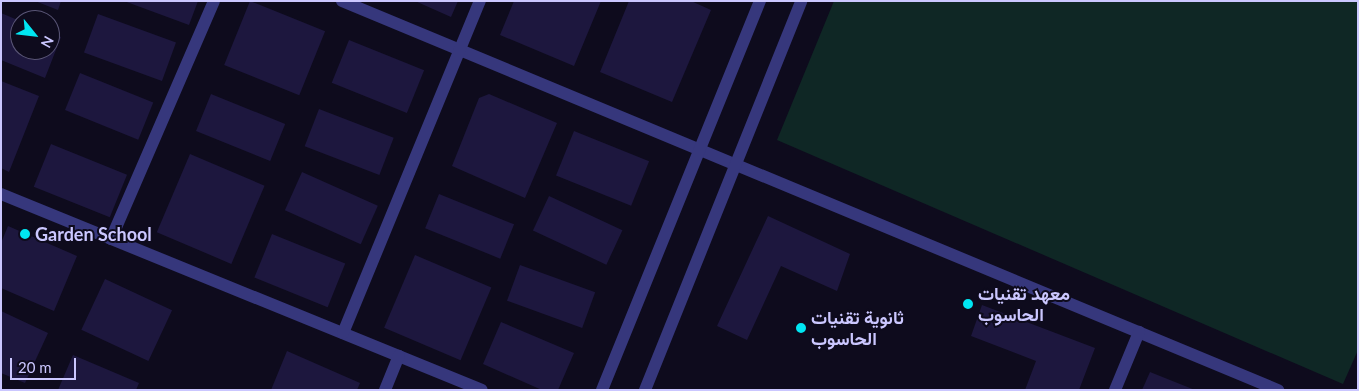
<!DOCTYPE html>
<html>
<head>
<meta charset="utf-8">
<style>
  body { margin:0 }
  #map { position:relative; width:1359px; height:391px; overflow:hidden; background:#0e0b1d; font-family:Lato,Vazirmatn,sans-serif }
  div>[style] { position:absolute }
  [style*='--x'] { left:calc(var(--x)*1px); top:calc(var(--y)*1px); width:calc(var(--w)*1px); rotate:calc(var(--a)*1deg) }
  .green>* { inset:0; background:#0f2725 }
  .building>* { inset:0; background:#1d173e; transform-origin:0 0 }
  .street>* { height:12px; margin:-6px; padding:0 6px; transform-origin:6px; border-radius:6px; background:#36377c }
  .dots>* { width:14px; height:14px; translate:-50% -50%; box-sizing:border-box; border:2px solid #0e0b1d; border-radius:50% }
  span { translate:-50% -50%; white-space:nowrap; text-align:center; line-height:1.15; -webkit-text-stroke:4px #0e0b1d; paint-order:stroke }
  .poi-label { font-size:18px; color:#cbc7ff; font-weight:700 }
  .left { translate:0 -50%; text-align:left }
  .frame { position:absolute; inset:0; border:2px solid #cbc7ff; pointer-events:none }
  .north { position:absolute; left:10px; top:10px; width:50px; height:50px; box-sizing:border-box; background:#0e0b1d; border:1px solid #5a5677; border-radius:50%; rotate:119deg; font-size:14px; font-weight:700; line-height:20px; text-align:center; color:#cbc7ff }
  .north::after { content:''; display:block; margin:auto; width:18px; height:22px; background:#00e6f2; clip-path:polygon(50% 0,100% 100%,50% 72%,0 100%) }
  .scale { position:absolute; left:10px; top:358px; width:66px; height:22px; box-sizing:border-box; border:2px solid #cbc7ff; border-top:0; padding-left:6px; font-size:15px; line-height:18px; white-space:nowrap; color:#cbc7ff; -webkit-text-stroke:4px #0e0b1d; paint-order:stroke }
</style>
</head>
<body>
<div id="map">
  <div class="green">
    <i style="clip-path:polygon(834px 1px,1358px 1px,1358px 350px,1343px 384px,777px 140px)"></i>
  </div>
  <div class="building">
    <i style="clip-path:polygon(35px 1px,61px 1px,58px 10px)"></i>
    <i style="clip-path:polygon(124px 1px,198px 1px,189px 25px)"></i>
    <i style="left:250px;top:1px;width:81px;height:69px;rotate:22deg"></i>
    <i style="clip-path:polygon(415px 1px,458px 1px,451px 17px)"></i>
    <i style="clip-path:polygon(514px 1px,601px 1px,574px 66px,500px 35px)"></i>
    <i style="clip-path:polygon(629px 1px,691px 1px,711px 10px,672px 102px,600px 72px)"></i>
    <i style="clip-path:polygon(1px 13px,20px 21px,20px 50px,50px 50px,50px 33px,61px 37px,45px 78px,1px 60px)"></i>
    <i style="left:98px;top:14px;width:83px;height:41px;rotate:20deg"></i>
    <i style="left:349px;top:40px;width:81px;height:46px;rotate:22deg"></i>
    <i style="left:80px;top:73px;width:79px;height:40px;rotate:22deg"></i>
    <i style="clip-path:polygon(1px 81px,39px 96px,9px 172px,1px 168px)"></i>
    <i style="left:211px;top:94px;width:80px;height:40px;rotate:22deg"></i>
    <i style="clip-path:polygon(489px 94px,557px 123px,525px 198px,452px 166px,479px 98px)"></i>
    <i style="left:319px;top:109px;width:80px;height:40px;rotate:21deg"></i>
    <i style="left:574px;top:131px;width:81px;height:48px;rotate:22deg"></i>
    <i style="left:51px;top:144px;width:82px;height:46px;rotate:22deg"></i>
    <i style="left:190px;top:154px;width:81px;height:85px;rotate:23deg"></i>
    <i style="left:302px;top:172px;width:83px;height:42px;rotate:24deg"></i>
    <i style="left:439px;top:194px;width:81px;height:37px;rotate:22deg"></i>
    <i style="left:549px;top:196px;width:81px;height:38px;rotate:25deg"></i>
    <i style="clip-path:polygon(768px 216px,850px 254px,837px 291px,781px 266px,747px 340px,717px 326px)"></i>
    <i style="clip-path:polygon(8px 226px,77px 256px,54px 311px,1px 288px,1px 243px)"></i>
    <i style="left:272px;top:234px;width:79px;height:47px;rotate:22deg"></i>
    <i style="left:415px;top:255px;width:83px;height:79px;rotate:23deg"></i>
    <i style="left:520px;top:265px;width:80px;height:38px;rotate:20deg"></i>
    <i style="left:105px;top:279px;width:74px;height:56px;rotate:25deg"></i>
    <i style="clip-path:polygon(982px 305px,1095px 348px,1079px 390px,1025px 390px,1036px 361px,971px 336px)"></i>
    <i style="clip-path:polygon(1px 311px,48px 333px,25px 383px,1px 373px)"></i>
    <i style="clip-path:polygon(501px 322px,574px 353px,558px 390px,542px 390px,483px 364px)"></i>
    <i style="clip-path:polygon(287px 351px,360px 383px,357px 390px,271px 390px)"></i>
    <i style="clip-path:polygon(73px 355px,139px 383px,136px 390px,58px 390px)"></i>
    <i style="clip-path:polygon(1150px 372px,1195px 390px,1142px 390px)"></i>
  </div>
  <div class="street">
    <i style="--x:342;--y:1;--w:1014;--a:22.57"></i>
    <i style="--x:1;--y:194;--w:519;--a:22.17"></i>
    <i style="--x:111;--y:239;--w:259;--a:-66.6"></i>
    <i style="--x:343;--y:333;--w:359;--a:-67.6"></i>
    <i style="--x:385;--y:390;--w:37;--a:-68"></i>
    <i style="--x:602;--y:390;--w:420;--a:-67.9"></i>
    <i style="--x:645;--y:390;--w:419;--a:-68.1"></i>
    <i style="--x:1115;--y:390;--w:63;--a:-67.5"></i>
  </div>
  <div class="dots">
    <i style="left:25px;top:234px;background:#00e6f2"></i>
    <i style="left:968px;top:304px;background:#00e6f2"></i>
    <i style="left:801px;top:328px;background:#00e6f2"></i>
  </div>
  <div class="poi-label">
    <span class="left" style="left:35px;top:234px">Garden School</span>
    <span class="left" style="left:978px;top:304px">معهد تقنيات<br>الحاسوب</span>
    <span class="left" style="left:811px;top:328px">ثانوية تقنيات<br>الحاسوب</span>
  </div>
  <div class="frame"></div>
  <div class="north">N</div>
  <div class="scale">20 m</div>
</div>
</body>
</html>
